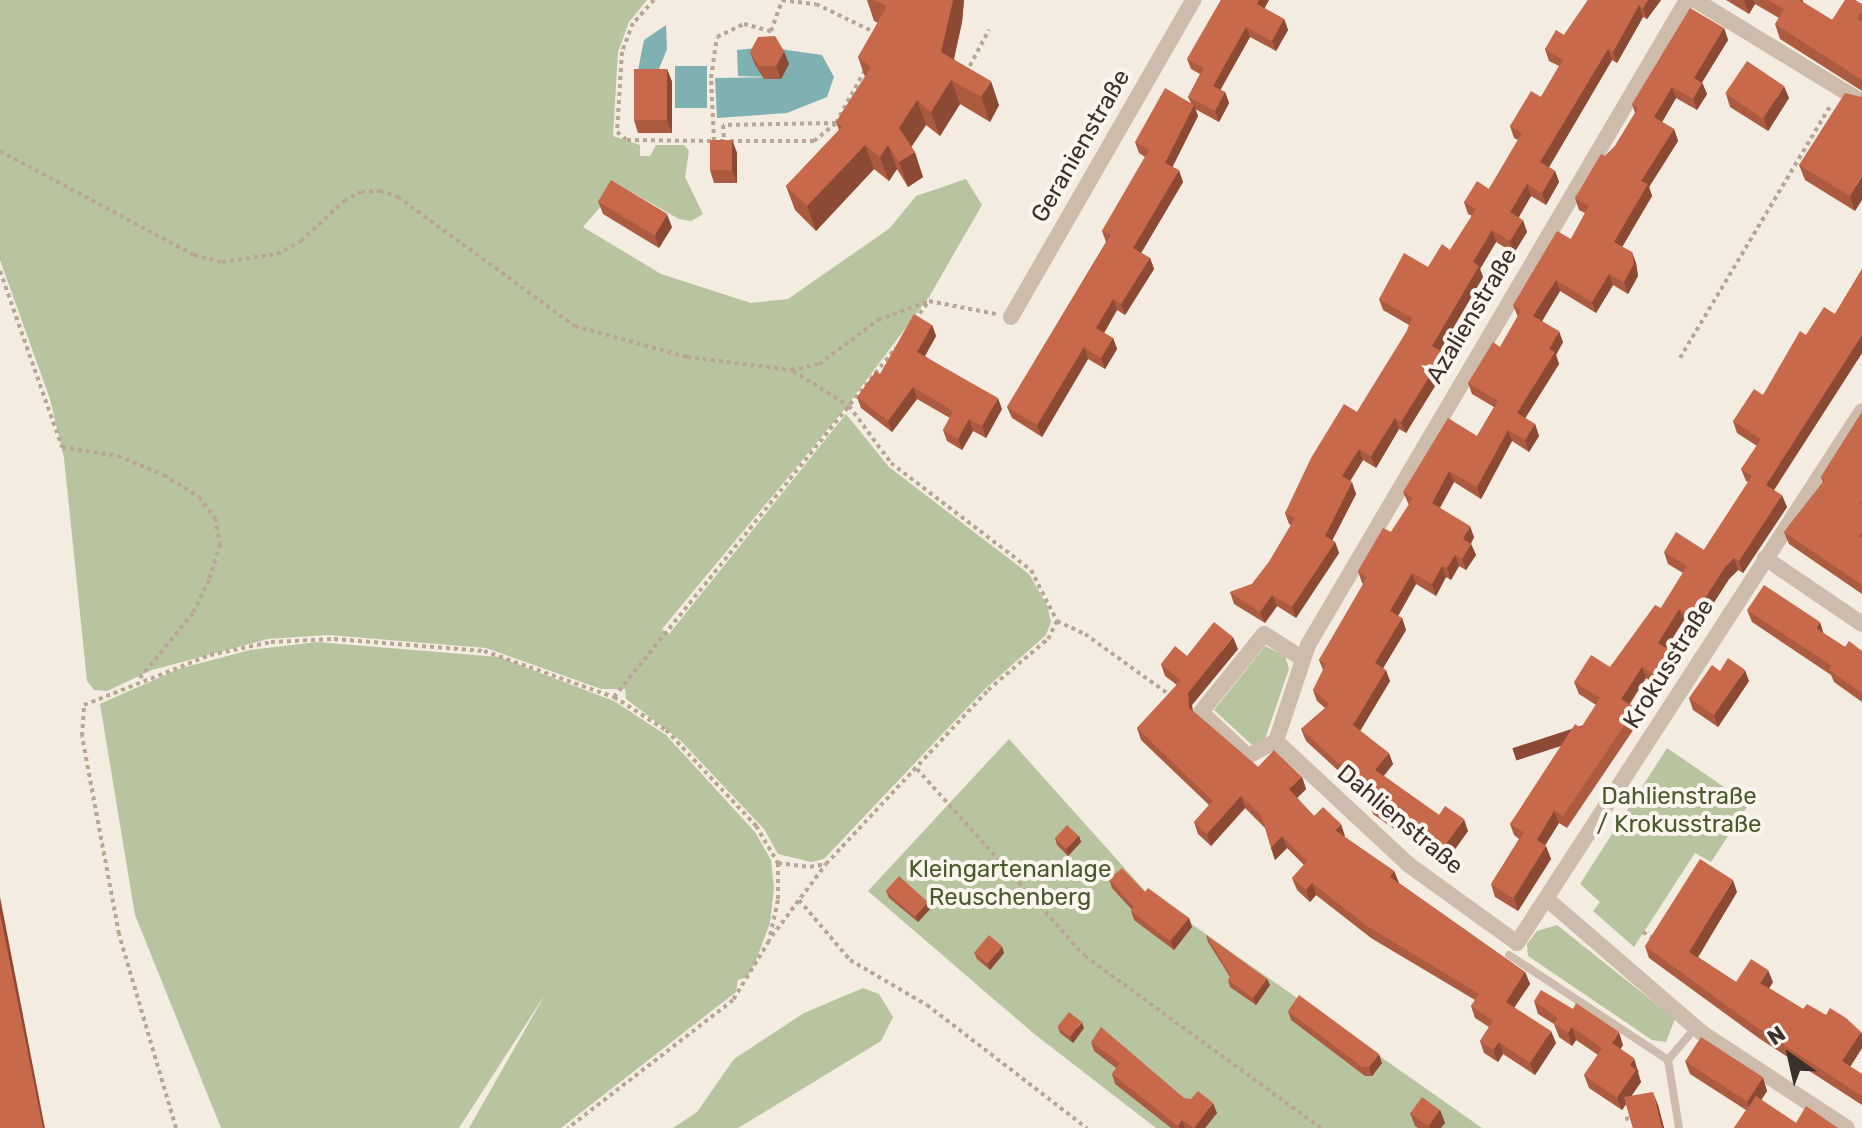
<!DOCTYPE html>
<html>
<head>
<meta charset="utf-8">
<style>
  body { margin:0 }
  #map { position:relative; width:1862px; height:1128px; overflow:hidden; background:#f4ebe1; font-family:Rubik,sans-serif }
  div>[style] { position:absolute }
  [style*='--x'] { left:calc(var(--x)*1px); top:calc(var(--y)*1px); width:calc(var(--w)*1px); rotate:calc(var(--a)*1deg) }
  .green>* { inset:0; background:#b8c4a0 }
  .water>* { inset:0; background:#7fb0b2; transform-origin:0 0 }
  .path>* { height:4px; margin-top:-2px; transform-origin:0; background:repeating-linear-gradient(90deg,#b9a596 0 4px,transparent 0 8px) }
  .service>* { height:8px; margin:-4px; padding:0 4px; transform-origin:4px; border-radius:4px; background:#cdbbac }
  .minor>* { height:16px; margin:-8px; padding:0 8px; transform-origin:8px; border-radius:8px; background:#cdbbac }
  .wall>* { inset:0; background:#ac5a40 }
  .shaded-wall>* { inset:0; background:#8c4a34; transform-origin:0 0 }
  .building>* { inset:0; background:#c8694b; transform-origin:0 0 }
  span { translate:-50% -50%; white-space:nowrap; text-align:center; line-height:1.15; -webkit-text-stroke:8px #fbf5ee; paint-order:stroke }
  .street-label { font-size:24px; color:#3b302b }
  .park-label { font-size:24px; color:#4a5a2e }
  .north { position:absolute; left:1750px; top:1016px; width:80px; height:80px; -webkit-text-stroke:6px #fbf5ee; paint-order:stroke; rotate:326deg; font-size:22px; font-weight:700; line-height:32px; text-align:center; color:#3b302b }
  .north::after { content:''; display:block; margin:auto; width:28px; height:36px; background:#3b302b; clip-path:polygon(50% 0,100% 100%,50% 72%,0 100%) }
</style>
</head>
<body>
<div id="map">
  <div class="green">
    <i style="clip-path:polygon(0 0,647px 0,629px 22px,618px 52px,613px 136px,640px 145px,640px 156px,650px 156px,656px 145px,684px 145px,689px 151px,685px 177px,703px 214px,691px 221px,679px 219px,619px 185px,583px 227px,661px 274px,751px 303px,788px 299px,890px 228px,916px 196px,966px 179px,982px 205px,929px 297px,843px 411px,662px 629px,669px 634px,846px 414px,889px 467px,1029px 574px,1047px 605px,1051px 622px,1046px 635px,985px 689px,824px 859px,811px 862px,778px 854px,764px 829px,681px 741px,626px 699px,625px 689px,601px 689px,486px 648px,328px 635px,268px 639px,152px 670px,107px 691px,94px 690px,87px 681px,64px 458px,50px 399px,0 260px)"></i>
    <i style="clip-path:polygon(317px 642px,499px 657px,614px 701px,666px 735px,755px 832px,771px 860px,774px 888px,770px 923px,755px 963px,747px 977px,738px 980px,736px 992px,561px 1128px,469px 1128px,546px 993px,459px 1128px,221px 1128px,135px 915px,100px 704px,178px 669px,250px 650px)"></i>
    <i style="clip-path:polygon(1265px 646px,1285px 656px,1289px 669px,1264px 742px,1252px 745px,1214px 710px)"></i>
    <i style="clip-path:polygon(1009px 739px,1146px 892px,1482px 1128px,1156px 1128px,1033px 1033px,868px 891px)"></i>
    <i style="clip-path:polygon(1667px 748px,1749px 804px,1711px 862px,1695px 853px,1634px 947px,1593px 911px,1600px 902px,1580px 884px)"></i>
    <i style="clip-path:polygon(1557px 925px,1675px 1019px,1666px 1042px,1652px 1040px,1528px 956px,1527px 944px,1537px 931px)"></i>
    <i style="clip-path:polygon(863px 988px,879px 994px,893px 1017px,881px 1041px,738px 1128px,673px 1128px,697px 1112px,734px 1059px,804px 1013px)"></i>
  </div>
  <div class="water">
    <i style="clip-path:polygon(666px 25px,667px 49px,654px 81px,636px 80px,644px 40px)"></i>
    <i style="clip-path:polygon(766px 47px,822px 55px,834px 77px,827px 97px,787px 113px,717px 118px,715px 78px,774px 77px,738px 76px,737px 50px)"></i>
    <i style="left:675px;top:66px;width:32px;height:42px"></i>
  </div>
  <div class="path">
    <i style="--x:654;--y:0;--w:31;--a:132"></i>
    <i style="--x:633;--y:23;--w:31;--a:111"></i>
    <i style="--x:622;--y:52;--w:80;--a:93.6"></i>
    <i style="--x:617;--y:132;--w:13;--a:39"></i>
    <i style="--x:627;--y:140;--w:84;--a:0.7"></i>
    <i style="--x:966;--y:73;--w:49;--a:-61.9"></i>
    <i style="--x:836;--y:123;--w:113;--a:179"></i>
    <i style="--x:723;--y:125;--w:16;--a:86"></i>
    <i style="--x:724;--y:141;--w:10;--a:180"></i>
    <i style="--x:714;--y:141;--w:63;--a:-92.7"></i>
    <i style="--x:711;--y:78;--w:41;--a:-81.7"></i>
    <i style="--x:717;--y:37;--w:30;--a:-26"></i>
    <i style="--x:744;--y:24;--w:28;--a:15"></i>
    <i style="--x:771;--y:31;--w:33;--a:-70"></i>
    <i style="--x:782;--y:0;--w:34;--a:7"></i>
    <i style="--x:816;--y:4;--w:69;--a:25.8"></i>
    <i style="--x:730;--y:141;--w:84;--a:0"></i>
    <i style="--x:814;--y:141;--w:28;--a:-39"></i>
    <i style="--x:836;--y:123;--w:63;--a:-61.4"></i>
    <i style="--x:0;--y:151;--w:220;--a:28.2"></i>
    <i style="--x:194;--y:255;--w:29;--a:14"></i>
    <i style="--x:222;--y:262;--w:56;--a:-8.3"></i>
    <i style="--x:277;--y:254;--w:27;--a:-28"></i>
    <i style="--x:301;--y:241;--w:59;--a:-42.9"></i>
    <i style="--x:344;--y:201;--w:19;--a:-28"></i>
    <i style="--x:361;--y:192;--w:19;--a:-3"></i>
    <i style="--x:380;--y:191;--w:19;--a:18"></i>
    <i style="--x:398;--y:197;--w:219;--a:36.1"></i>
    <i style="--x:575;--y:326;--w:116;--a:15.5"></i>
    <i style="--x:687;--y:357;--w:105;--a:7.1"></i>
    <i style="--x:791;--y:370;--w:29;--a:-12"></i>
    <i style="--x:819;--y:364;--w:74;--a:-36.7"></i>
    <i style="--x:878;--y:320;--w:54;--a:-20.4"></i>
    <i style="--x:929;--y:301;--w:68;--a:11"></i>
    <i style="--x:0;--y:271;--w:187;--a:70.6"></i>
    <i style="--x:62;--y:447;--w:57;--a:9.1"></i>
    <i style="--x:118;--y:456;--w:50;--a:22.4"></i>
    <i style="--x:164;--y:475;--w:41;--a:32.2"></i>
    <i style="--x:199;--y:497;--w:26;--a:53"></i>
    <i style="--x:215;--y:518;--w:26;--a:79"></i>
    <i style="--x:220;--y:544;--w:38;--a:107"></i>
    <i style="--x:209;--y:580;--w:37;--a:116"></i>
    <i style="--x:193;--y:613;--w:84;--a:129.2"></i>
    <i style="--x:915;--y:320;--w:24;--a:-54"></i>
    <i style="--x:1680;--y:358;--w:295;--a:-59.2"></i>
    <i style="--x:793;--y:371;--w:66;--a:32"></i>
    <i style="--x:849;--y:406;--w:71;--a:53.6"></i>
    <i style="--x:891;--y:463;--w:176;--a:37.4"></i>
    <i style="--x:1031;--y:570;--w:57;--a:63"></i>
    <i style="--x:614;--y:697;--w:449;--a:-51.1"></i>
    <i style="--x:917;--y:769;--w:251;--a:48.1"></i>
    <i style="--x:1085;--y:956;--w:292;--a:36.1"></i>
    <i style="--x:778;--y:863;--w:32;--a:7"></i>
    <i style="--x:810;--y:867;--w:16;--a:-11"></i>
    <i style="--x:799;--y:900;--w:79;--a:49.6"></i>
    <i style="--x:850;--y:960;--w:89;--a:30.3"></i>
    <i style="--x:927;--y:1005;--w:202;--a:37.6"></i>
    <i style="--x:1643;--y:932;--w:11;--a:34"></i>
    <i style="--x:772;--y:936;--w:90;--a:-53.1"></i>
    <i style="--x:826;--y:864;--w:238;--a:-47"></i>
    <i style="--x:988;--y:690;--w:79;--a:-40.4"></i>
    <i style="--x:1048;--y:639;--w:20;--a:-63"></i>
    <i style="--x:1057;--y:621;--w:31;--a:25"></i>
    <i style="--x:1085;--y:634;--w:105;--a:35.7"></i>
    <i style="--x:1625;--y:1119;--w:5;--a:-11"></i>
    <i style="--x:176;--y:1128;--w:202;--a:-106.4"></i>
    <i style="--x:119;--y:934;--w:201;--a:-100.6"></i>
    <i style="--x:82;--y:736;--w:31;--a:-86"></i>
    <i style="--x:84;--y:705;--w:136;--a:-21.6"></i>
    <i style="--x:210;--y:655;--w:62;--a:-12"></i>
    <i style="--x:271;--y:642;--w:63;--a:-2.7"></i>
    <i style="--x:334;--y:639;--w:150;--a:4.6"></i>
    <i style="--x:484;--y:651;--w:138;--a:19.5"></i>
    <i style="--x:614;--y:697;--w:62;--a:32.4"></i>
    <i style="--x:666;--y:730;--w:132;--a:46.8"></i>
    <i style="--x:756;--y:826;--w:43;--a:59.3"></i>
    <i style="--x:778;--y:863;--w:37;--a:90"></i>
    <i style="--x:778;--y:900;--w:42;--a:102.4"></i>
    <i style="--x:769;--y:941;--w:69;--a:121.4"></i>
    <i style="--x:733;--y:1000;--w:209;--a:142.2"></i>
  </div>
  <div class="service">
    <i style="--x:1509;--y:955;--w:191;--a:33.4"></i>
    <i style="--x:1668;--y:1060;--w:69;--a:80.8"></i>
    <i style="--x:1668;--y:1060;--w:43;--a:-49.7"></i>
  </div>
  <div class="minor">
    <i style="--x:1695;--y:0;--w:196;--a:31.4"></i>
    <i style="--x:1011;--y:317;--w:366;--a:-60.1"></i>
    <i style="--x:1765;--y:558;--w:117;--a:34.2"></i>
    <i style="--x:1303;--y:659;--w:46;--a:-147.3"></i>
    <i style="--x:1264;--y:634;--w:100;--a:128.9"></i>
    <i style="--x:1201;--y:712;--w:64;--a:43.1"></i>
    <i style="--x:1248;--y:756;--w:32;--a:-28"></i>
    <i style="--x:1276;--y:741;--w:101;--a:-71.6"></i>
    <i style="--x:1308;--y:645;--w:748;--a:-59.56"></i>
    <i style="--x:1276;--y:741;--w:182;--a:43"></i>
    <i style="--x:1409;--y:865;--w:133;--a:35.8"></i>
    <i style="--x:1517;--y:943;--w:634;--a:-57.04"></i>
    <i style="--x:1548;--y:900;--w:203;--a:40.8"></i>
    <i style="--x:1702;--y:1033;--w:173;--a:33.2"></i>
  </div>
  <div class="wall">
    <i style="clip-path:polygon(867px 0,964px 0,962px 22px,954px 59px,999px 105px,990px 122px,960px 104px,940px 136px,926px 125px,911px 147px,923px 177px,908px 187px,897px 169px,889px 181px,874px 169px,816px 231px,795px 210px,786px 186px,839px 130px,836px 122px,865px 77px,858px 57px,878px 23px,874px 21px)"></i>
    <i style="clip-path:polygon(1221px 0,1269px 0,1264px 8px,1284px 19px,1288px 30px,1276px 51px,1250px 37px,1220px 90px,1225px 92px,1229px 103px,1219px 122px,1195px 109px,1198px 116px,1172px 167px,1183px 182px,1141px 253px,1150px 258px,1154px 269px,1125px 315px,1117px 310px,1104px 333px,1113px 338px,1117px 349px,1105px 369px,1088px 359px,1042px 437px,1012px 418px,1007px 407px,1106px 242px,1102px 231px,1145px 157px,1139px 153px,1135px 142px,1191px 103px,1188px 97px,1200px 74px,1191px 69px,1187px 59px)"></i>
    <i style="clip-path:polygon(1588px 0,1661px 0,1647px 19px,1643px 17px,1617px 63px,1612px 60px,1549px 167px,1555px 171px,1559px 182px,1546px 205px,1531px 196px,1518px 217px,1527px 232px,1514px 253px,1496px 242px,1480px 269px,1483px 277px,1440px 351px,1444px 353px,1448px 365px,1406px 433px,1399px 429px,1376px 468px,1363px 460px,1350px 481px,1356px 494px,1332px 540px,1335px 542px,1339px 553px,1296px 618px,1277px 606px,1265px 623px,1234px 604px,1230px 592px,1252px 584px,1269px 562px,1291px 525px,1289px 524px,1285px 513px,1357px 412px,1407px 331px,1409px 325px,1383px 310px,1379px 299px,1428px 267px,1450px 250px,1472px 216px,1468px 214px,1464px 202px,1489px 189px,1518px 140px,1514px 138px,1510px 126px,1541px 97px,1559px 66px,1549px 61px,1545px 49px,1564px 35px)"></i>
    <i style="clip-path:polygon(1726px 0,1803px 0,1803px 2px,1832px 20px,1862px 4px,1862px 91px,1780px 39px,1775px 24px,1779px 18px,1755px 4px,1749px 14px)"></i>
    <i style="clip-path:polygon(1724px 28px,1728px 40px,1702px 82px,1707px 94px,1697px 110px,1676px 98px,1662px 122px,1674px 129px,1678px 141px,1649px 187px,1652px 196px,1622px 247px,1636px 263px,1638px 276px,1628px 294px,1613px 285px,1596px 313px,1560px 291px,1542px 321px,1563px 342px,1556px 355px,1559px 364px,1525px 418px,1535px 424px,1539px 436px,1529px 452px,1512px 441px,1481px 499px,1454px 482px,1440px 508px,1474px 537px,1471px 544px,1476px 555px,1466px 570px,1459px 566px,1451px 580px,1446px 577px,1436px 596px,1416px 584px,1398px 616px,1402px 618px,1406px 630px,1383px 668px,1390px 681px,1360px 731px,1393px 764px,1384px 776px,1439px 815px,1468px 831px,1448px 859px,1429px 846px,1425px 851px,1373px 814px,1369px 802px,1370px 800px,1306px 741px,1301px 729px,1325px 708px,1317px 701px,1313px 690px,1323px 670px,1319px 660px,1364px 584px,1362px 583px,1358px 571px,1391px 532px,1409px 505px,1403px 492px,1477px 436px,1494px 407px,1472px 394px,1468px 383px,1500px 347px,1518px 317px,1513px 305px,1571px 239px,1585px 213px,1579px 210px,1575px 198px,1605px 156px,1615px 146px,1635px 113px,1632px 104px)"></i>
    <i style="clip-path:polygon(750px 52px,789px 64px,781px 79px,764px 79px,755px 65px)"></i>
    <i style="clip-path:polygon(667px 69px,672px 82px,672px 133px,638px 133px,634px 120px)"></i>
    <i style="clip-path:polygon(1726px 94px,1789px 98px,1768px 131px,1730px 107px)"></i>
    <i style="clip-path:polygon(1861px 97px,1855px 211px,1805px 180px,1799px 165px)"></i>
    <i style="clip-path:polygon(732px 140px,737px 153px,737px 183px,714px 183px,710px 170px)"></i>
    <i style="clip-path:polygon(598px 201px,672px 227px,659px 248px,603px 214px)"></i>
    <i style="clip-path:polygon(1862px 269px,1862px 353px,1774px 490px,1787px 507px,1743px 573px,1738px 570px,1729px 579px,1697px 629px,1684px 620px,1666px 648px,1671px 651px,1676px 663px,1660px 687px,1646px 678px,1630px 704px,1640px 720px,1567px 828px,1559px 823px,1545px 845px,1551px 859px,1518px 911px,1495px 897px,1491px 884px,1519px 839px,1514px 835px,1510px 824px,1581px 728px,1596px 705px,1579px 694px,1574px 682px,1610px 667px,1661px 608px,1683px 573px,1668px 564px,1664px 552px,1704px 550px,1748px 482px,1746px 481px,1741px 469px,1757px 446px,1737px 433px,1733px 421px,1763px 395px,1806px 335px,1835px 314px)"></i>
    <i style="clip-path:polygon(932px 325px,936px 336px,925px 356px,1002px 409px,986px 438px,973px 431px,962px 450px,947px 441px,943px 430px,950px 418px,917px 399px,892px 432px,861px 408px,857px 397px)"></i>
    <i style="clip-path:polygon(1862px 412px,1862px 594px,1789px 544px,1784px 532px,1823px 482px,1821px 477px)"></i>
    <i style="clip-path:polygon(1747px 610px,1823px 633px,1845px 647px,1862px 651px,1862px 702px,1834px 682px,1831px 675px,1752px 622px)"></i>
    <i style="clip-path:polygon(1238px 649px,1192px 705px,1193px 711px,1258px 767px,1302px 777px,1306px 789px,1297px 798px,1314px 816px,1394px 871px,1399px 883px,1525px 972px,1530px 984px,1514px 1007px,1556px 1043px,1535px 1075px,1503px 1054px,1498px 1062px,1484px 1053px,1480px 1041px,1489px 1027px,1475px 1018px,1471px 1006px,1475px 1000px,1371px 938px,1316px 895px,1310px 902px,1297px 890px,1292px 878px,1304px 865px,1287px 848px,1275px 860px,1265px 828px,1245px 808px,1211px 846px,1198px 834px,1194px 822px,1209px 805px,1141px 740px,1137px 728px,1177px 685px,1165px 676px,1161px 664px,1187px 656px)"></i>
    <i style="clip-path:polygon(1720px 671px,1749px 681px,1718px 727px,1693px 710px,1689px 698px)"></i>
    <i style="clip-path:polygon(1079px 836px,1081px 842px,1068px 856px,1057px 845px,1055px 838px)"></i>
    <i style="clip-path:polygon(1109px 879px,1145px 892px,1189px 918px,1192px 927px,1174px 950px,1134px 920px,1131px 911px,1132px 910px,1112px 888px)"></i>
    <i style="clip-path:polygon(886px 891px,928px 902px,930px 909px,918px 922px,889px 898px)"></i>
    <i style="clip-path:polygon(1737px 892px,1698px 957px,1736px 982px,1773px 982px,1769px 988px,1803px 1009px,1826px 1015px,1861px 1032px,1862px 1035px,1862px 1048px,1850px 1067px,1862px 1074px,1862px 1105px,1760px 1039px,1649px 958px,1645px 946px)"></i>
    <i style="clip-path:polygon(1206px 935px,1267px 979px,1270px 985px,1256px 1005px,1230px 987px,1228px 980px,1230px 977px,1208px 942px)"></i>
    <i style="clip-path:polygon(974px 952px,1004px 953px,990px 970px,977px 959px)"></i>
    <i style="clip-path:polygon(1534px 1001px,1623px 1045px,1620px 1049px,1639px 1071px,1637px 1073px,1641px 1082px,1631px 1096px,1658px 1105px,1664px 1128px,1633px 1128px,1626px 1104px,1622px 1110px,1589px 1088px,1584px 1075px,1598px 1055px,1576px 1040px,1572px 1046px,1559px 1037px,1554px 1024px,1538px 1014px)"></i>
    <i style="clip-path:polygon(1288px 1011px,1382px 1063px,1372px 1076px,1365px 1076px,1291px 1020px)"></i>
    <i style="clip-path:polygon(1058px 1027px,1084px 1028px,1073px 1043px,1060px 1033px)"></i>
    <i style="clip-path:polygon(1091px 1042px,1184px 1098px,1217px 1113px,1205px 1128px,1171px 1128px,1115px 1084px,1112px 1074px,1116px 1068px,1094px 1051px)"></i>
    <i style="clip-path:polygon(1685px 1061px,1763px 1078px,1767px 1091px,1761px 1100px,1796px 1123px,1838px 1128px,1734px 1128px,1746px 1110px,1690px 1074px)"></i>
    <i style="clip-path:polygon(1440px 1110px,1445px 1123px,1441px 1128px,1418px 1128px,1415px 1126px,1410px 1113px)"></i>
  </div>
  <div class="shaded-wall">
    <i style="clip-path:polygon(953px 0,964px 0,962px 22px,950px 76px,941px 52px)"></i>
    <i style="clip-path:polygon(1259px 0,1269px 0,1261px 15px,1257px 4px)"></i>
    <i style="clip-path:polygon(1648px 0,1661px 0,1647px 19px,1643px 8px)"></i>
    <i style="clip-path:polygon(1744px 0,1753px 0,1755px 4px,1749px 14px)"></i>
    <i style="clip-path:polygon(1639px 5px,1643px 17px,1617px 63px,1613px 52px)"></i>
    <i style="clip-path:polygon(1284px 19px,1288px 30px,1276px 51px,1272px 41px)"></i>
    <i style="clip-path:polygon(1246px 27px,1250px 37px,1217px 96px,1213px 86px)"></i>
    <i style="clip-path:polygon(1724px 28px,1728px 40px,1698px 89px,1694px 78px)"></i>
    <i style="clip-path:polygon(1608px 49px,1612px 60px,1545px 174px,1540px 162px)"></i>
    <i style="clip-path:polygon(784px 51px,789px 64px,781px 79px,776px 66px)"></i>
    <i style="clip-path:polygon(667px 69px,672px 82px,672px 133px,667px 120px)"></i>
    <i style="clip-path:polygon(951px 80px,960px 104px,940px 136px,931px 112px)"></i>
    <i style="clip-path:polygon(991px 81px,999px 105px,990px 122px,981px 97px)"></i>
    <i style="clip-path:polygon(1702px 83px,1707px 94px,1697px 110px,1693px 99px)"></i>
    <i style="clip-path:polygon(1784px 86px,1789px 98px,1768px 131px,1764px 118px)"></i>
    <i style="clip-path:polygon(1672px 87px,1676px 98px,1658px 129px,1654px 117px)"></i>
    <i style="clip-path:polygon(1225px 92px,1229px 103px,1219px 122px,1215px 111px)"></i>
    <i style="clip-path:polygon(917px 100px,926px 125px,908px 152px,899px 128px)"></i>
    <i style="clip-path:polygon(1194px 105px,1198px 116px,1169px 174px,1165px 163px)"></i>
    <i style="clip-path:polygon(1674px 129px,1678px 141px,1649px 187px,1652px 196px,1618px 254px,1614px 242px,1641px 181px)"></i>
    <i style="clip-path:polygon(732px 140px,737px 153px,737px 183px,732px 170px)"></i>
    <i style="clip-path:polygon(865px 145px,874px 169px,816px 231px,807px 206px)"></i>
    <i style="clip-path:polygon(888px 145px,897px 169px,889px 181px,880px 157px)"></i>
    <i style="clip-path:polygon(915px 152px,923px 177px,908px 187px,899px 162px)"></i>
    <i style="clip-path:polygon(1179px 170px,1183px 182px,1137px 260px,1133px 248px)"></i>
    <i style="clip-path:polygon(1555px 171px,1559px 182px,1546px 205px,1542px 193px)"></i>
    <i style="clip-path:polygon(1862px 176px,1862px 200px,1855px 211px,1850px 196px)"></i>
    <i style="clip-path:polygon(1527px 184px,1531px 196px,1515px 224px,1510px 212px)"></i>
    <i style="clip-path:polygon(667px 214px,672px 227px,659px 248px,655px 235px)"></i>
    <i style="clip-path:polygon(1523px 220px,1527px 232px,1514px 253px,1510px 241px)"></i>
    <i style="clip-path:polygon(1492px 230px,1496px 242px,1480px 269px,1483px 277px,1436px 357px,1432px 346px,1473px 262px)"></i>
    <i style="clip-path:polygon(1632px 252px,1636px 263px,1638px 276px,1628px 294px,1624px 282px)"></i>
    <i style="clip-path:polygon(1150px 258px,1154px 269px,1125px 315px,1121px 304px)"></i>
    <i style="clip-path:polygon(1609px 274px,1613px 285px,1596px 313px,1592px 302px)"></i>
    <i style="clip-path:polygon(1556px 280px,1560px 291px,1538px 328px,1533px 316px)"></i>
    <i style="clip-path:polygon(1113px 299px,1117px 310px,1100px 340px,1096px 328px)"></i>
    <i style="clip-path:polygon(932px 325px,936px 336px,921px 363px,917px 352px)"></i>
    <i style="clip-path:polygon(1559px 331px,1563px 342px,1556px 355px,1559px 364px,1521px 425px,1517px 413px)"></i>
    <i style="clip-path:polygon(1862px 335px,1862px 353px,1770px 496px,1766px 485px)"></i>
    <i style="clip-path:polygon(1113px 338px,1117px 349px,1105px 369px,1101px 358px)"></i>
    <i style="clip-path:polygon(1084px 347px,1088px 359px,1042px 437px,1037px 425px)"></i>
    <i style="clip-path:polygon(1444px 353px,1448px 365px,1406px 433px,1401px 422px)"></i>
    <i style="clip-path:polygon(913px 387px,917px 399px,892px 432px,888px 421px)"></i>
    <i style="clip-path:polygon(998px 398px,1002px 409px,986px 438px,982px 426px)"></i>
    <i style="clip-path:polygon(1395px 418px,1399px 429px,1376px 468px,1371px 456px)"></i>
    <i style="clip-path:polygon(969px 419px,973px 431px,962px 450px,958px 439px)"></i>
    <i style="clip-path:polygon(1535px 424px,1539px 436px,1529px 452px,1525px 440px)"></i>
    <i style="clip-path:polygon(1508px 430px,1512px 441px,1481px 499px,1477px 487px)"></i>
    <i style="clip-path:polygon(1359px 449px,1363px 460px,1346px 488px,1342px 476px)"></i>
    <i style="clip-path:polygon(1449px 471px,1454px 482px,1436px 514px,1432px 503px)"></i>
    <i style="clip-path:polygon(1352px 482px,1356px 494px,1329px 547px,1325px 536px)"></i>
    <i style="clip-path:polygon(1782px 495px,1787px 507px,1743px 573px,1739px 561px)"></i>
    <i style="clip-path:polygon(1470px 526px,1474px 537px,1467px 550px,1463px 539px)"></i>
    <i style="clip-path:polygon(1335px 542px,1339px 553px,1296px 618px,1292px 607px)"></i>
    <i style="clip-path:polygon(1471px 544px,1476px 555px,1466px 570px,1462px 559px)"></i>
    <i style="clip-path:polygon(1455px 555px,1459px 566px,1451px 580px,1447px 568px)"></i>
    <i style="clip-path:polygon(1734px 558px,1738px 570px,1729px 579px,1697px 629px,1693px 617px,1725px 567px)"></i>
    <i style="clip-path:polygon(1442px 566px,1446px 577px,1436px 596px,1432px 584px)"></i>
    <i style="clip-path:polygon(1412px 573px,1416px 584px,1394px 623px,1390px 611px)"></i>
    <i style="clip-path:polygon(1272px 595px,1277px 606px,1265px 623px,1260px 612px)"></i>
    <i style="clip-path:polygon(1679px 609px,1684px 620px,1662px 655px,1658px 643px)"></i>
    <i style="clip-path:polygon(1402px 618px,1406px 630px,1379px 675px,1375px 663px)"></i>
    <i style="clip-path:polygon(1820px 622px,1824px 635px,1816px 628px)"></i>
    <i style="clip-path:polygon(1233px 637px,1238px 649px,1192px 705px,1193px 719px,1189px 708px,1188px 693px)"></i>
    <i style="clip-path:polygon(1671px 651px,1676px 663px,1660px 687px,1656px 676px)"></i>
    <i style="clip-path:polygon(1642px 667px,1646px 678px,1625px 710px,1621px 699px)"></i>
    <i style="clip-path:polygon(1386px 670px,1390px 681px,1357px 736px,1353px 725px)"></i>
    <i style="clip-path:polygon(1745px 670px,1749px 681px,1718px 727px,1714px 715px)"></i>
    <i style="left:1636px;top:708px;width:13px;height:130px;rotate:72deg"></i>
    <i style="clip-path:polygon(1389px 753px,1393px 764px,1379px 781px,1375px 770px)"></i>
    <i style="clip-path:polygon(1302px 777px,1306px 789px,1294px 801px,1289px 789px)"></i>
    <i style="clip-path:polygon(1241px 796px,1245px 808px,1211px 846px,1207px 834px)"></i>
    <i style="clip-path:polygon(1554px 811px,1559px 823px,1541px 852px,1536px 840px)"></i>
    <i style="clip-path:polygon(1464px 819px,1468px 831px,1448px 859px,1443px 848px)"></i>
    <i style="clip-path:polygon(1341px 824px,1345px 836px,1339px 842px,1335px 830px)"></i>
    <i style="clip-path:polygon(1425px 835px,1429px 846px,1425px 851px,1421px 840px)"></i>
    <i style="clip-path:polygon(1079px 836px,1081px 842px,1068px 856px,1066px 849px)"></i>
    <i style="clip-path:polygon(1282px 836px,1287px 848px,1275px 860px,1271px 848px)"></i>
    <i style="clip-path:polygon(1546px 846px,1551px 859px,1518px 911px,1514px 898px)"></i>
    <i style="clip-path:polygon(1394px 871px,1399px 883px,1390px 877px)"></i>
    <i style="clip-path:polygon(1733px 880px,1737px 892px,1694px 964px,1689px 952px)"></i>
    <i style="clip-path:polygon(1312px 883px,1316px 895px,1310px 902px,1306px 890px)"></i>
    <i style="left:0;top:897px;width:236px;height:16px;rotate:79deg"></i>
    <i style="clip-path:polygon(928px 902px,930px 909px,918px 922px,916px 916px)"></i>
    <i style="clip-path:polygon(1189px 918px,1192px 927px,1174px 950px,1170px 941px)"></i>
    <i style="clip-path:polygon(1002px 946px,1004px 953px,990px 970px,988px 964px)"></i>
    <i style="clip-path:polygon(1768px 970px,1773px 982px,1765px 995px,1760px 983px)"></i>
    <i style="clip-path:polygon(1525px 972px,1530px 984px,1510px 1014px,1506px 1002px)"></i>
    <i style="clip-path:polygon(1267px 979px,1270px 985px,1256px 1005px,1253px 998px)"></i>
    <i style="clip-path:polygon(1082px 1022px,1084px 1028px,1073px 1043px,1070px 1037px)"></i>
    <i style="clip-path:polygon(1572px 1027px,1576px 1040px,1572px 1046px,1568px 1033px)"></i>
    <i style="clip-path:polygon(1551px 1031px,1556px 1043px,1535px 1075px,1530px 1063px)"></i>
    <i style="clip-path:polygon(1619px 1032px,1623px 1045px,1616px 1056px,1612px 1043px)"></i>
    <i style="clip-path:polygon(1861px 1032px,1862px 1035px,1862px 1048px,1846px 1073px,1842px 1061px)"></i>
    <i style="clip-path:polygon(1499px 1042px,1503px 1054px,1498px 1062px,1493px 1050px)"></i>
    <i style="clip-path:polygon(1379px 1054px,1382px 1063px,1372px 1076px,1369px 1067px)"></i>
    <i style="clip-path:polygon(1634px 1058px,1641px 1082px,1622px 1110px,1617px 1098px,1630px 1065px)"></i>
    <i style="clip-path:polygon(1763px 1078px,1767px 1091px,1752px 1114px,1747px 1101px)"></i>
    <i style="clip-path:polygon(1653px 1092px,1658px 1105px,1664px 1128px,1662px 1128px)"></i>
    <i style="clip-path:polygon(1213px 1103px,1217px 1113px,1205px 1128px,1194px 1128px)"></i>
    <i style="clip-path:polygon(1440px 1110px,1445px 1123px,1441px 1128px,1430px 1128px,1429px 1126px)"></i>
    <i style="clip-path:polygon(1182px 1120px,1185px 1128px,1179px 1128px,1178px 1126px)"></i>
  </div>
  <div class="building">
    <i style="clip-path:polygon(873px 0,953px 0,941px 52px,991px 81px,981px 97px,951px 80px,931px 112px,917px 100px,899px 128px,915px 152px,899px 162px,888px 145px,880px 157px,865px 145px,807px 206px,786px 186px,842px 127px,836px 122px,871px 67px,858px 57px,887px 6px)"></i>
    <i style="clip-path:polygon(1221px 0,1259px 0,1257px 4px,1284px 19px,1272px 41px,1246px 27px,1213px 86px,1225px 92px,1215px 111px,1188px 97px,1204px 68px,1187px 59px)"></i>
    <i style="clip-path:polygon(1588px 0,1648px 0,1643px 8px,1639px 5px,1613px 52px,1608px 49px,1540px 162px,1555px 171px,1542px 193px,1527px 184px,1510px 212px,1523px 220px,1510px 241px,1492px 230px,1473px 262px,1479px 266px,1432px 346px,1444px 353px,1401px 422px,1395px 418px,1371px 456px,1359px 449px,1342px 476px,1352px 482px,1325px 536px,1335px 542px,1292px 607px,1272px 595px,1260px 612px,1230px 592px,1252px 584px,1269px 562px,1295px 518px,1285px 513px,1311px 458px,1344px 404px,1357px 412px,1407px 331px,1412px 318px,1379px 299px,1404px 253px,1428px 267px,1442px 244px,1450px 250px,1476px 209px,1464px 202px,1477px 181px,1489px 189px,1522px 133px,1510px 126px,1531px 91px,1541px 97px,1563px 60px,1545px 49px,1556px 30px,1564px 35px)"></i>
    <i style="clip-path:polygon(1768px 0,1799px 0,1832px 20px,1845px 0,1855px 0,1862px 4px,1862px 10px,1857px 18px,1862px 22px,1862px 80px,1775px 24px,1784px 9px)"></i>
    <i style="clip-path:polygon(1690px 8px,1724px 28px,1694px 78px,1702px 83px,1693px 99px,1672px 87px,1654px 117px,1674px 129px,1641px 181px,1648px 184px,1614px 242px,1632px 252px,1634px 264px,1624px 282px,1609px 274px,1592px 302px,1556px 280px,1543px 300px,1533px 316px,1559px 331px,1549px 349px,1555px 352px,1517px 413px,1535px 424px,1525px 440px,1508px 430px,1477px 487px,1449px 471px,1432px 503px,1470px 526px,1463px 539px,1471px 544px,1462px 559px,1455px 555px,1447px 568px,1442px 566px,1432px 584px,1412px 573px,1390px 611px,1402px 618px,1375px 663px,1386px 670px,1353px 725px,1389px 753px,1375px 770px,1439px 815px,1445px 806px,1464px 819px,1443px 848px,1425px 835px,1421px 840px,1369px 802px,1374px 796px,1301px 729px,1330px 704px,1313px 690px,1326px 664px,1319px 660px,1367px 577px,1358px 571px,1383px 528px,1391px 532px,1413px 498px,1403px 492px,1448px 418px,1477px 436px,1498px 401px,1468px 383px,1493px 342px,1500px 347px,1521px 310px,1513px 305px,1557px 231px,1571px 239px,1589px 206px,1575px 198px,1601px 154px,1605px 156px,1615px 146px,1638px 108px,1632px 104px)"></i>
    <i style="clip-path:polygon(775px 36px,784px 51px,776px 66px,759px 66px,750px 52px,758px 37px)"></i>
    <i style="left:1747px;top:61px;width:45px;height:39px;rotate:34deg"></i>
    <i style="left:634px;top:69px;width:33px;height:51px"></i>
    <i style="clip-path:polygon(1165px 88px,1194px 105px,1165px 163px,1179px 170px,1133px 248px,1150px 258px,1121px 304px,1113px 299px,1096px 328px,1113px 338px,1101px 358px,1084px 347px,1037px 425px,1007px 407px,1111px 235px,1102px 231px,1149px 150px,1135px 142px)"></i>
    <i style="clip-path:polygon(1845px 93px,1861px 97px,1862px 94px,1862px 176px,1850px 196px,1799px 165px)"></i>
    <i style="left:710px;top:140px;width:22px;height:30px"></i>
    <i style="left:611px;top:180px;width:66px;height:25px;rotate:31deg"></i>
    <i style="clip-path:polygon(1862px 269px,1862px 335px,1766px 485px,1782px 495px,1739px 561px,1734px 558px,1725px 567px,1693px 617px,1679px 609px,1658px 643px,1671px 651px,1656px 676px,1642px 667px,1621px 699px,1636px 708px,1563px 816px,1554px 811px,1537px 840px,1523px 832px,1510px 824px,1575px 724px,1581px 728px,1600px 698px,1574px 682px,1591px 655px,1610px 667px,1655px 605px,1661px 608px,1687px 566px,1664px 552px,1676px 532px,1704px 550px,1752px 476px,1741px 469px,1761px 439px,1733px 421px,1754px 389px,1763px 395px,1800px 331px,1806px 335px,1824px 307px,1835px 314px)"></i>
    <i style="clip-path:polygon(914px 314px,932px 325px,917px 352px,998px 398px,982px 426px,969px 419px,958px 439px,943px 430px,953px 411px,913px 387px,888px 421px,857px 397px,876px 371px,880px 374px)"></i>
    <i style="clip-path:polygon(1862px 412px,1862px 501px,1860px 503px,1862px 504px,1862px 532px,1859px 536px,1862px 538px,1862px 585px,1784px 532px,1825px 480px,1821px 477px)"></i>
    <i style="clip-path:polygon(1764px 585px,1820px 622px,1816px 628px,1845px 647px,1849px 641px,1862px 651px,1862px 693px,1829px 670px,1832px 666px,1747px 610px)"></i>
    <i style="clip-path:polygon(1214px 622px,1233px 637px,1188px 693px,1189px 708px,1258px 767px,1274px 750px,1302px 777px,1289px 789px,1314px 816px,1323px 807px,1341px 824px,1335px 830px,1394px 871px,1390px 877px,1525px 972px,1506px 1002px,1551px 1031px,1530px 1063px,1499px 1042px,1493px 1050px,1480px 1041px,1493px 1021px,1471px 1006px,1479px 994px,1367px 926px,1312px 883px,1306px 890px,1292px 878px,1307px 861px,1282px 836px,1271px 848px,1262px 817px,1241px 796px,1207px 834px,1194px 822px,1213px 801px,1137px 728px,1181px 680px,1161px 664px,1175px 646px,1187px 656px)"></i>
    <i style="clip-path:polygon(1728px 658px,1745px 670px,1714px 715px,1689px 698px,1712px 665px,1720px 671px)"></i>
    <i style="left:1067px;top:825px;width:16px;height:18px;rotate:43deg"></i>
    <i style="left:1524px;top:832px;width:26px;height:62px;rotate:32deg"></i>
    <i style="clip-path:polygon(1700px 859px,1733px 880px,1689px 952px,1736px 982px,1751px 959px,1768px 970px,1760px 983px,1803px 1009px,1807px 1004px,1826px 1015px,1830px 1008px,1846px 1018px,1861px 1032px,1842px 1061px,1862px 1074px,1862px 1096px,1756px 1027px,1645px 946px)"></i>
    <i style="clip-path:polygon(1122px 868px,1145px 892px,1148px 888px,1189px 918px,1170px 941px,1131px 911px,1134px 907px,1109px 879px)"></i>
    <i style="left:899px;top:876px;width:39px;height:20px;rotate:42deg"></i>
    <i style="clip-path:polygon(0 913px,43px 1128px,0 1128px)"></i>
    <i style="left:989px;top:935px;width:17px;height:23px;rotate:40deg"></i>
    <i style="clip-path:polygon(1206px 935px,1267px 979px,1253px 998px,1228px 980px,1231px 976px)"></i>
    <i style="clip-path:polygon(1541px 990px,1573px 1009px,1576px 1003px,1619px 1032px,1612px 1043px,1634px 1058px,1630px 1065px,1636px 1070px,1617px 1098px,1584px 1075px,1602px 1048px,1572px 1027px,1568px 1033px,1554px 1024px,1558px 1018px,1534px 1001px)"></i>
    <i style="clip-path:polygon(1299px 995px,1379px 1054px,1369px 1067px,1362px 1067px,1288px 1011px)"></i>
    <i style="left:1069px;top:1012px;width:16px;height:19px;rotate:38deg"></i>
    <i style="clip-path:polygon(1101px 1027px,1184px 1098px,1191px 1099px,1198px 1091px,1213px 1103px,1194px 1128px,1182px 1120px,1178px 1126px,1112px 1074px,1120px 1063px,1091px 1042px)"></i>
    <i style="left:1701px;top:1037px;width:74px;height:29px;rotate:33deg"></i>
    <i style="clip-path:polygon(1653px 1092px,1662px 1128px,1633px 1128px,1624px 1097px)"></i>
    <i style="clip-path:polygon(1756px 1096px,1796px 1123px,1806px 1106px,1838px 1128px,1734px 1128px)"></i>
    <i style="left:1422px;top:1097px;width:22px;height:20px;rotate:36deg"></i>
  </div>
  <div class="street-label">
    <span style="left:1081px;top:146px;rotate:-60deg">Geranienstraße</span>
    <span style="left:1472px;top:316px;rotate:-59deg">Azalienstraße</span>
    <span style="left:1669px;top:664px;rotate:-58deg">Krokusstraße</span>
    <span style="left:1400px;top:820px;rotate:40deg">Dahlienstraße</span>
  </div>
  <div class="park-label">
    <span style="left:1679px;top:811px">Dahlienstraße<br>/ Krokusstraße</span>
    <span style="left:1010px;top:884px">Kleingartenanlage<br>Reuschenberg</span>
  </div>
  <div class="north">N</div>
</div>
</body>
</html>
